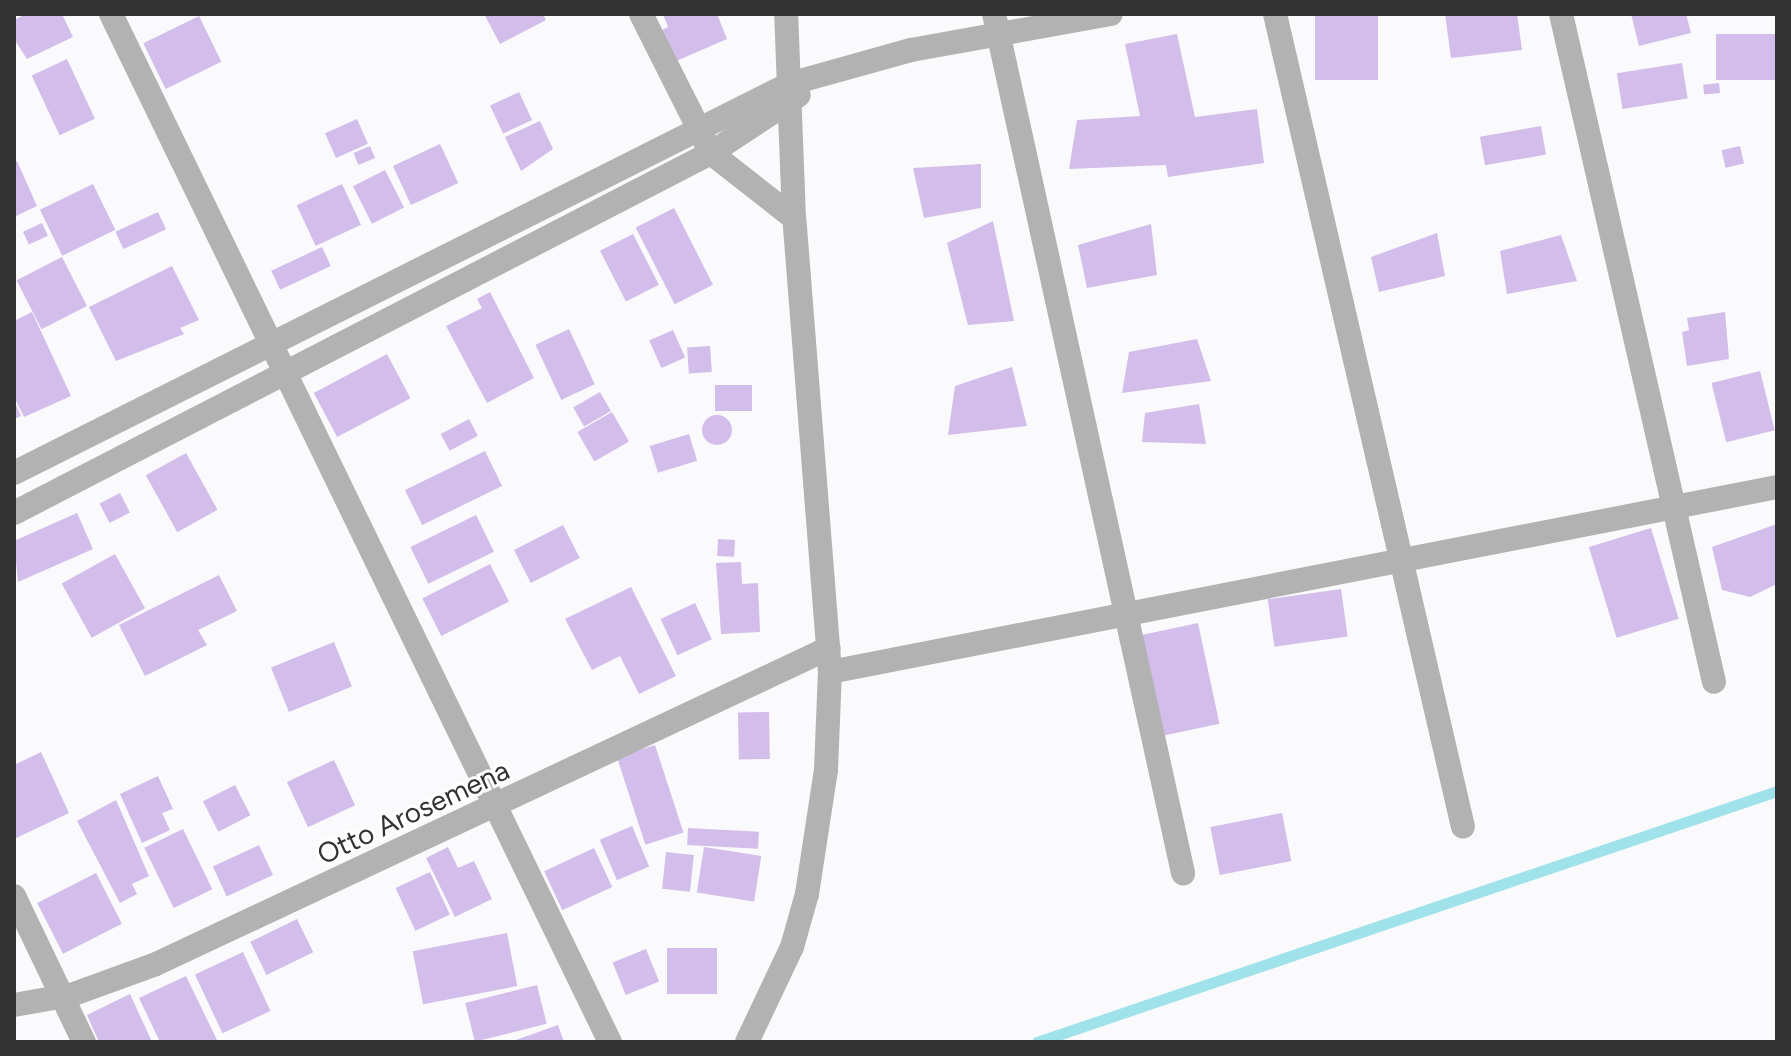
<!DOCTYPE html>
<html>
<head>
<meta charset="utf-8">
<style>
  body { margin:0 }
  #map { position:relative; width:1791px; height:1056px; overflow:hidden; background:#fafafc; font-family:Figtree,sans-serif }
  div>[style] { position:absolute }
  [style*='--x'] { left:calc(var(--x)*1px); top:calc(var(--y)*1px); width:calc(var(--w)*1px); rotate:calc(var(--a)*1deg) }
  .stream>* { height:11px; margin:-5.5px; padding:0 5.5px; transform-origin:5.5px; border-radius:5.5px; background:#9fe2e9 }
  .building>* { inset:0; background:#d3bdeb; transform-origin:0 0 }
  .round { border-radius:50% }
  .street>* { height:24px; margin:-12px; padding:0 12px; transform-origin:12px; border-radius:12px; background:#b2b2b2 }
  span { translate:-50% -50%; white-space:nowrap; text-align:center; line-height:1.15; -webkit-text-stroke:6px #fff; paint-order:stroke }
  .street-label { font-size:28px; color:#333 }
  .frame { position:absolute; inset:0; border:16px solid #333; pointer-events:none }
</style>
</head>
<body>
<div id="map">
  <div class="stream">
    <i style="--x:1037;--y:1042;--w:781;--a:-18.74"></i>
  </div>
  <div class="building">
    <i style="clip-path:polygon(26px 14px,62px 14px,73px 37px,27px 59px,14px 39px,14px 20px)"></i>
    <i style="clip-path:polygon(484px 14px,543px 14px,546px 20px,500px 44px)"></i>
    <i style="clip-path:polygon(663px 14px,717px 14px,727px 39px,674px 62px,660px 31px,668px 27px)"></i>
    <i style="left:1315px;top:14px;width:63px;height:66px"></i>
    <i style="clip-path:polygon(1445px 14px,1517px 14px,1522px 50px,1451px 58px)"></i>
    <i style="clip-path:polygon(1631px 14px,1686px 14px,1691px 33px,1639px 46px)"></i>
    <i style="left:199px;top:16px;width:51px;height:62px;rotate:64deg"></i>
    <i style="clip-path:polygon(1177px 34px,1195px 117px,1257px 109px,1264px 163px,1168px 177px,1166px 165px,1069px 169px,1077px 120px,1140px 116px,1125px 44px)"></i>
    <i style="left:1777px;top:34px;width:46px;height:61px;rotate:90deg"></i>
    <i style="left:67px;top:59px;width:66px;height:39px;rotate:65deg"></i>
    <i style="left:1682px;top:63px;width:36px;height:66px;rotate:81deg"></i>
    <i style="left:1719px;top:83px;width:10px;height:16px;rotate:84deg"></i>
    <i style="left:519px;top:92px;width:31px;height:32px;rotate:65deg"></i>
    <i style="left:357px;top:119px;width:27px;height:35px;rotate:66deg"></i>
    <i style="clip-path:polygon(540px 121px,553px 149px,521px 171px,505px 137px)"></i>
    <i style="left:1541px;top:126px;width:29px;height:62px;rotate:80deg"></i>
    <i style="left:440px;top:144px;width:43px;height:52px;rotate:65deg"></i>
    <i style="left:370px;top:146px;width:13px;height:18px;rotate:67deg"></i>
    <i style="left:1740px;top:146px;width:18px;height:19px;rotate:77deg"></i>
    <i style="clip-path:polygon(17px 161px,37px 206px,14px 217px,14px 162px)"></i>
    <i style="clip-path:polygon(981px 164px,981px 208px,924px 218px,913px 168px)"></i>
    <i style="left:385px;top:170px;width:42px;height:36px;rotate:63deg"></i>
    <i style="left:93px;top:184px;width:51px;height:59px;rotate:64deg"></i>
    <i style="left:342px;top:184px;width:45px;height:50px;rotate:65deg"></i>
    <i style="left:674px;top:208px;width:86px;height:43px;rotate:63deg"></i>
    <i style="left:158px;top:212px;width:19px;height:47px;rotate:65deg"></i>
    <i style="clip-path:polygon(993px 221px,1014px 321px,968px 325px,947px 243px)"></i>
    <i style="left:42px;top:223px;width:14px;height:21px;rotate:65deg"></i>
    <i style="clip-path:polygon(1151px 224px,1157px 275px,1087px 288px,1078px 245px)"></i>
    <i style="clip-path:polygon(1437px 233px,1445px 276px,1379px 292px,1371px 257px)"></i>
    <i style="left:633px;top:234px;width:57px;height:37px;rotate:63deg"></i>
    <i style="clip-path:polygon(1561px 235px,1577px 281px,1507px 294px,1500px 251px)"></i>
    <i style="left:322px;top:247px;width:21px;height:56px;rotate:65deg"></i>
    <i style="left:62px;top:257px;width:55px;height:51px;rotate:63deg"></i>
    <i style="clip-path:polygon(172px 266px,199px 320px,180px 328px,184px 334px,116px 361px,89px 307px)"></i>
    <i style="clip-path:polygon(490px 292px,534px 378px,487px 403px,446px 326px,482px 308px,477px 299px)"></i>
    <i style="clip-path:polygon(32px 312px,71px 396px,24px 417px,14px 397px,14px 321px)"></i>
    <i style="clip-path:polygon(1725px 312px,1729px 359px,1687px 366px,1682px 332px,1689px 330px,1687px 318px)"></i>
    <i style="left:569px;top:329px;width:61px;height:37px;rotate:65deg"></i>
    <i style="left:673px;top:330px;width:30px;height:26px;rotate:66deg"></i>
    <i style="clip-path:polygon(1197px 339px,1211px 381px,1122px 393px,1129px 352px)"></i>
    <i style="left:710px;top:346px;width:26px;height:23px;rotate:86deg"></i>
    <i style="left:387px;top:354px;width:50px;height:83px;rotate:62deg"></i>
    <i style="clip-path:polygon(1012px 367px,1027px 426px,948px 435px,955px 386px)"></i>
    <i style="left:1760px;top:371px;width:61px;height:50px;rotate:76deg"></i>
    <i style="left:715px;top:385px;width:37px;height:26px"></i>
    <i style="left:600px;top:392px;width:22px;height:31px;rotate:60deg"></i>
    <i style="clip-path:polygon(14px 400px,21px 416px,14px 419px)"></i>
    <i style="clip-path:polygon(1199px 404px,1206px 444px,1142px 442px,1145px 413px)"></i>
    <i style="left:612px;top:412px;width:34px;height:40px;rotate:60deg"></i>
    <i class="round" style="left:702px;top:415px;width:30px;height:30px"></i>
    <i style="left:469px;top:419px;width:19px;height:32px;rotate:62deg"></i>
    <i style="left:689px;top:434px;width:28px;height:41px;rotate:73deg"></i>
    <i style="left:485px;top:451px;width:39px;height:89px;rotate:64deg"></i>
    <i style="left:186px;top:453px;width:65px;height:46px;rotate:61deg"></i>
    <i style="left:120px;top:493px;width:22px;height:23px;rotate:63deg"></i>
    <i style="clip-path:polygon(77px 513px,93px 549px,18px 582px,14px 541px)"></i>
    <i style="left:476px;top:515px;width:41px;height:73px;rotate:64deg"></i>
    <i style="clip-path:polygon(1777px 524px,1777px 584px,1750px 597px,1722px 590px,1712px 547px)"></i>
    <i style="left:563px;top:525px;width:37px;height:55px;rotate:63deg"></i>
    <i style="left:1651px;top:528px;width:95px;height:65px;rotate:73deg"></i>
    <i style="left:718px;top:539px;width:17px;height:17px;rotate:3deg"></i>
    <i style="left:115px;top:554px;width:62px;height:61px;rotate:61deg"></i>
    <i style="clip-path:polygon(741px 562px,742px 584px,758px 583px,760px 632px,721px 634px,716px 563px)"></i>
    <i style="left:490px;top:564px;width:42px;height:76px;rotate:63deg"></i>
    <i style="clip-path:polygon(219px 575px,237px 611px,198px 630px,207px 645px,145px 676px,119px 625px)"></i>
    <i style="clip-path:polygon(631px 587px,676px 676px,639px 694px,620px 656px,592px 670px,565px 619px)"></i>
    <i style="left:1341px;top:589px;width:48px;height:74px;rotate:82deg"></i>
    <i style="left:695px;top:603px;width:40px;height:38px;rotate:65deg"></i>
    <i style="left:1198px;top:623px;width:103px;height:59px;rotate:78deg"></i>
    <i style="left:334px;top:642px;width:48px;height:68px;rotate:68deg"></i>
    <i style="left:769px;top:712px;width:47px;height:31px;rotate:89deg"></i>
    <i style="left:655px;top:745px;width:92px;height:40px;rotate:72deg"></i>
    <i style="clip-path:polygon(41px 752px,69px 813px,14px 839px,14px 765px)"></i>
    <i style="left:334px;top:760px;width:50px;height:52px;rotate:65deg"></i>
    <i style="clip-path:polygon(158px 776px,173px 809px,162px 813px,170px 830px,142px 843px,120px 794px)"></i>
    <i style="left:235px;top:785px;width:34px;height:36px;rotate:63deg"></i>
    <i style="clip-path:polygon(116px 800px,149px 876px,132px 884px,137px 894px,120px 903px,77px 821px)"></i>
    <i style="left:1282px;top:813px;width:49px;height:73px;rotate:79deg"></i>
    <i style="left:632px;top:826px;width:44px;height:35px;rotate:67deg"></i>
    <i style="left:688px;top:828px;width:71px;height:17px;rotate:3deg"></i>
    <i style="left:183px;top:829px;width:67px;height:43px;rotate:64deg"></i>
    <i style="left:259px;top:845px;width:33px;height:51px;rotate:65deg"></i>
    <i style="clip-path:polygon(448px 847px,458px 868px,474px 861px,492px 899px,455px 917px,426px 858px)"></i>
    <i style="left:704px;top:847px;width:58px;height:46px;rotate:9deg"></i>
    <i style="left:594px;top:848px;width:43px;height:55px;rotate:65deg"></i>
    <i style="left:666px;top:852px;width:28px;height:37px;rotate:6deg"></i>
    <i style="left:430px;top:872px;width:47px;height:38px;rotate:65deg"></i>
    <i style="left:96px;top:873px;width:57px;height:66px;rotate:63deg"></i>
    <i style="left:297px;top:919px;width:37px;height:52px;rotate:64deg"></i>
    <i style="left:507px;top:933px;width:54px;height:96px;rotate:79deg"></i>
    <i style="left:717px;top:948px;width:46px;height:50px;rotate:90deg"></i>
    <i style="left:646px;top:949px;width:35px;height:36px;rotate:68deg"></i>
    <i style="left:243px;top:952px;width:65px;height:53px;rotate:65deg"></i>
    <i style="clip-path:polygon(186px 976px,217px 1040px,213px 1042px,160px 1042px,139px 998px)"></i>
    <i style="left:537px;top:985px;width:40px;height:74px;rotate:76deg"></i>
    <i style="clip-path:polygon(130px 994px,152px 1042px,99px 1042px,87px 1015px)"></i>
    <i style="clip-path:polygon(558px 1025px,564px 1042px,510px 1042px)"></i>
  </div>
  <div class="street">
    <i style="--x:111;--y:14;--w:1143;--a:64.11"></i>
    <i style="--x:641;--y:14;--w:156;--a:63.3"></i>
    <i style="--x:711;--y:153;--w:105;--a:38.1"></i>
    <i style="--x:994;--y:14;--w:880;--a:77.59"></i>
    <i style="--x:1275;--y:14;--w:834;--a:76.98"></i>
    <i style="--x:1561;--y:14;--w:685;--a:77.1"></i>
    <i style="--x:14;--y:473;--w:867;--a:-26.65"></i>
    <i style="--x:789;--y:84;--w:127;--a:-15.6"></i>
    <i style="--x:911;--y:50;--w:203;--a:-10.2"></i>
    <i style="--x:14;--y:513;--w:784;--a:-27.32"></i>
    <i style="--x:711;--y:153;--w:105;--a:-33.4"></i>
    <i style="--x:830;--y:672;--w:965;--a:-11.05"></i>
    <i style="--x:14;--y:896;--w:162;--a:64.4"></i>
    <i style="--x:14;--y:1005;--w:58;--a:-10"></i>
    <i style="--x:71;--y:995;--w:90;--a:-20"></i>
    <i style="--x:156;--y:964;--w:743;--a:-25.15"></i>
    <i style="--x:747;--y:1042;--w:105;--a:-64.7"></i>
    <i style="--x:792;--y:947;--w:55;--a:-74.2"></i>
    <i style="--x:807;--y:894;--w:125;--a:-81.3"></i>
    <i style="--x:826;--y:770;--w:98;--a:-87.7"></i>
    <i style="--x:830;--y:672;--w:455;--a:-94.5"></i>
    <i style="--x:794;--y:218;--w:204;--a:-92.2"></i>
  </div>
  <div class="street-label">
    <span style="left:413px;top:812px;rotate:-25deg">Otto Arosemena</span>
  </div>
  <div class="frame"></div>
</div>
</body>
</html>
